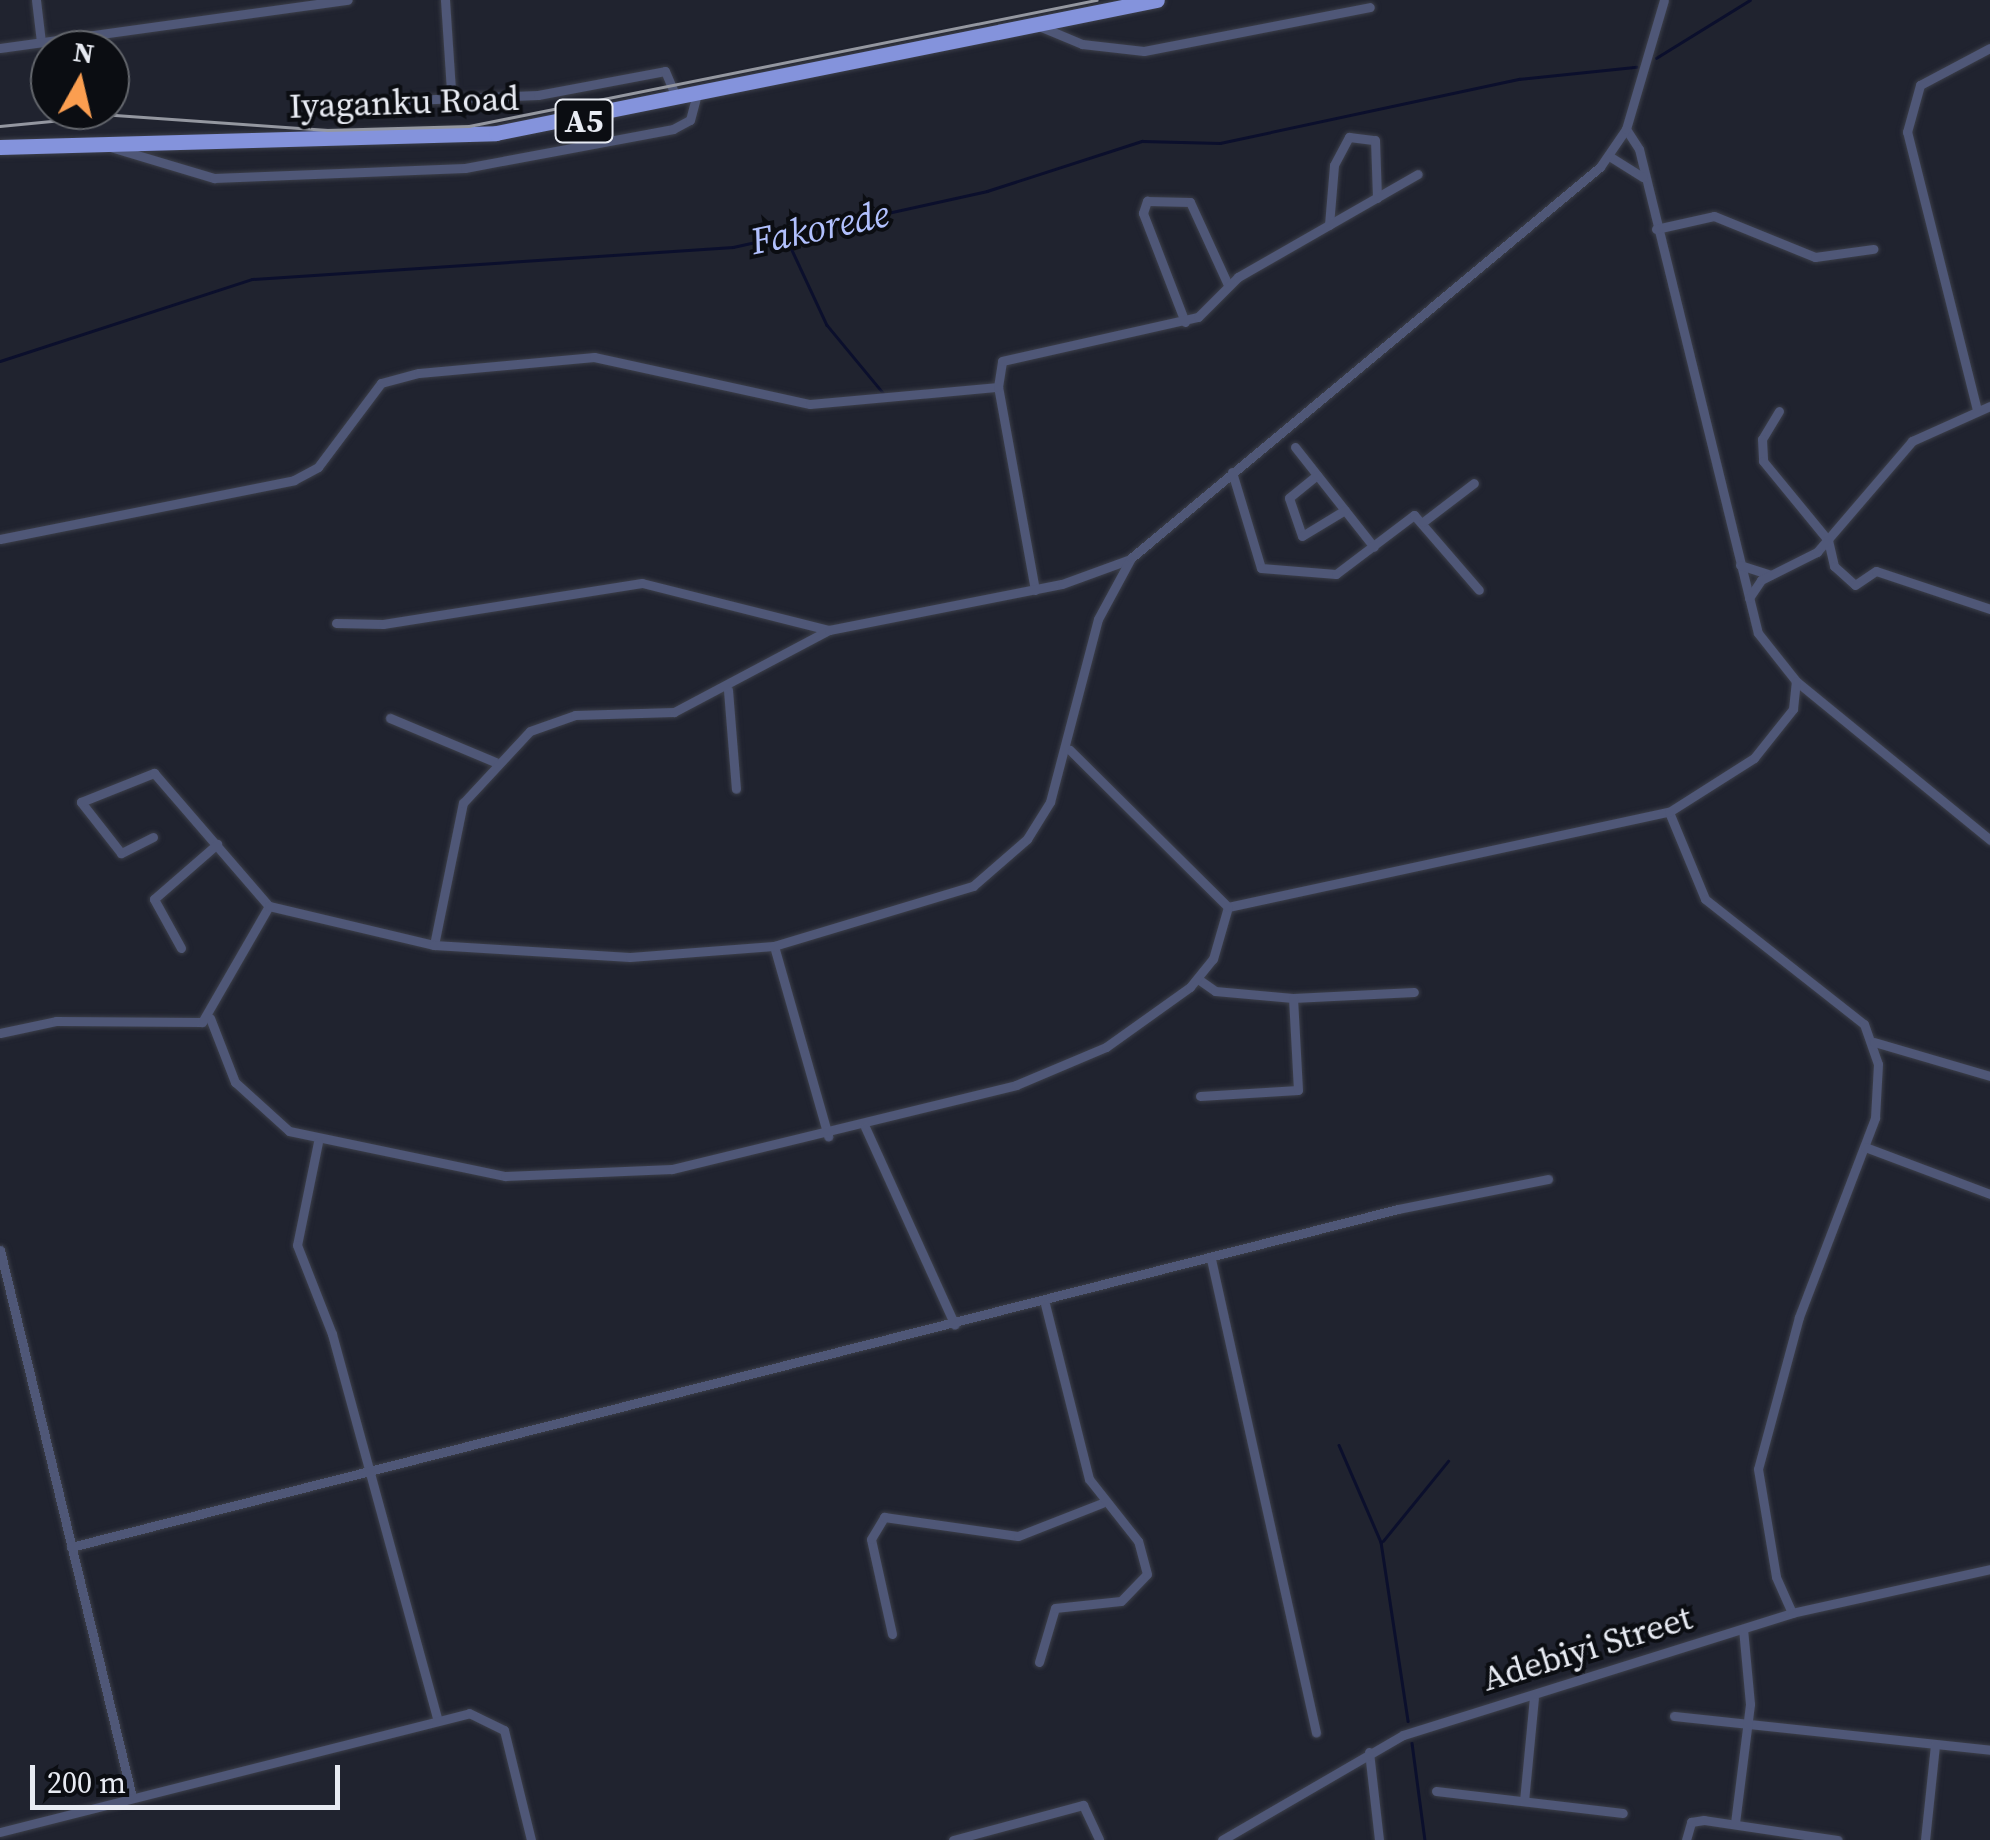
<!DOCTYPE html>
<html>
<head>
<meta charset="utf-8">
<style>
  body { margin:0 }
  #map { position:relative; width:1990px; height:1840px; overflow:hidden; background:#20232f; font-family:"Source Serif 4",serif }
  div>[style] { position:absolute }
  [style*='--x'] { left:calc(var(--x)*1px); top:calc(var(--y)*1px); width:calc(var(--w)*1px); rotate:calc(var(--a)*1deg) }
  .stream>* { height:2.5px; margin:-1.25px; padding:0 1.25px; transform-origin:1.25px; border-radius:1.25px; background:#0b0f2c }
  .roads { filter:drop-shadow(0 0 2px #3c3f4a) drop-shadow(0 0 2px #3c3f4a) }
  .minor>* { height:9px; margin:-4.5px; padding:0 4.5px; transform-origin:4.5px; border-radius:4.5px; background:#4f5777 }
  .trunk>* { height:15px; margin:-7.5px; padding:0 7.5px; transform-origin:7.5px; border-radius:7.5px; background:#8493dc }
  .rail>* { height:2.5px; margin:-1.25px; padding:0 1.25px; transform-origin:1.25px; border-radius:1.25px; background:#9497a0 }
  span { translate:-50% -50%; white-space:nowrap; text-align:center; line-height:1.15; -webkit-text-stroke:8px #0b0d12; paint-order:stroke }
  .shield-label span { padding:2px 8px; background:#0b0d12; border:2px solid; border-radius:8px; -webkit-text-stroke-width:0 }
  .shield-label { font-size:32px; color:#e8ebf3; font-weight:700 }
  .street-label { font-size:35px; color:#e8ebf3 }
  .water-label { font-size:38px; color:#b1c0fd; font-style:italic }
  .north { position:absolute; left:30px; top:30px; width:100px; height:100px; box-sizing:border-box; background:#0b0d12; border:2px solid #63666c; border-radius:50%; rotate:8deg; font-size:28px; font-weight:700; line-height:40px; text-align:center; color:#e8ebf3 }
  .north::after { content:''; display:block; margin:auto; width:35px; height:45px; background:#fb9e50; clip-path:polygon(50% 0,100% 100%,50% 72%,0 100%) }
  .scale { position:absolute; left:30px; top:1765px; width:310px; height:45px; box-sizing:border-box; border:5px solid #e8ebf3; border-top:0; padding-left:12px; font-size:30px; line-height:35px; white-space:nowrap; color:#e8ebf3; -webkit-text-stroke:8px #0b0d12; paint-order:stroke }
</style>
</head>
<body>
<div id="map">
  <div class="stream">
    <i style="--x:1656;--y:58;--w:110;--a:-31.7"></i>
    <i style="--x:785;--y:235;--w:99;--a:65"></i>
    <i style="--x:827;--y:325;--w:91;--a:50.4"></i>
    <i style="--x:0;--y:361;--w:265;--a:-18"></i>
    <i style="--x:252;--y:279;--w:482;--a:-3.8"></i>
    <i style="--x:733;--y:247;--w:260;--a:-12.4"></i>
    <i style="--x:987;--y:191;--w:163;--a:-17.9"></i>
    <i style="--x:1142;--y:141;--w:78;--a:1.5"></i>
    <i style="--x:1220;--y:143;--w:306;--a:-12.1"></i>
    <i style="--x:1519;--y:79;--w:118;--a:-5.9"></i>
    <i style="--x:1339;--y:1445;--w:106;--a:66.6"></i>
    <i style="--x:1381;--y:1542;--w:181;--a:81.4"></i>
    <i style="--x:1383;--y:1541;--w:103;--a:-50.9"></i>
    <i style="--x:1412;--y:1743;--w:98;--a:82.4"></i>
  </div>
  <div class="roads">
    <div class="minor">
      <i style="--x:36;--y:0;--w:42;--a:83.2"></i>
      <i style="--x:445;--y:0;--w:91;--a:86.2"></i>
      <i style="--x:1039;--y:26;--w:47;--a:22.7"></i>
      <i style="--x:1082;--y:44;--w:62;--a:6.4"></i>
      <i style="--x:1144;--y:51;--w:230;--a:-11"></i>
      <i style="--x:0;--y:48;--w:351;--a:-7.9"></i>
      <i style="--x:410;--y:100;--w:128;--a:-2.2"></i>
      <i style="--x:538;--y:95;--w:129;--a:-10.7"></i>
      <i style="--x:665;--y:71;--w:30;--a:67"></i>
      <i style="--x:1626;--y:129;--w:24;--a:57"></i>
      <i style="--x:1639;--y:149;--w:498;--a:76.2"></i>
      <i style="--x:1758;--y:633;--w:61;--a:51.6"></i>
      <i style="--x:1796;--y:681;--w:251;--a:39.3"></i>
      <i style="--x:107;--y:146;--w:112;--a:16.7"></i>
      <i style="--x:214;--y:178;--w:251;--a:-2.3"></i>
      <i style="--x:465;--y:168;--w:212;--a:-10.6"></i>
      <i style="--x:673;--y:129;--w:19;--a:-28"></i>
      <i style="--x:690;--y:120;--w:23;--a:-75"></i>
      <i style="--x:1609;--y:156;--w:40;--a:32"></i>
      <i style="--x:1329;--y:225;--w:60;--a:-85.2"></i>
      <i style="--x:1334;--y:165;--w:32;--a:-62"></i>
      <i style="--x:1349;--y:137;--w:26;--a:7"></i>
      <i style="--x:1375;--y:140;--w:58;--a:88"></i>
      <i style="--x:1656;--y:229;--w:59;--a:-12.6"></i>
      <i style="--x:1714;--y:216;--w:109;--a:22.1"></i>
      <i style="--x:1815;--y:257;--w:59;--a:-7.9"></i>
      <i style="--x:1185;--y:322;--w:117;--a:-111.1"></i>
      <i style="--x:1143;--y:213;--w:13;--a:-72"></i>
      <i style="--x:1147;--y:201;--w:43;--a:1.3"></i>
      <i style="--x:1190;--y:202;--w:91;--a:65.4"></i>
      <i style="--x:1977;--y:410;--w:287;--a:-104.1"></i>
      <i style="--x:1907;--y:132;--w:49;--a:-74.5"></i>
      <i style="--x:1920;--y:85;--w:79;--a:-27.9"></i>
      <i style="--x:1779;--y:411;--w:33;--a:121"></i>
      <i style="--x:1762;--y:439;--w:22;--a:87"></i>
      <i style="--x:1763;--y:461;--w:102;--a:50.6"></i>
      <i style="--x:1828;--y:540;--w:27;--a:77"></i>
      <i style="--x:1834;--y:566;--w:28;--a:42"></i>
      <i style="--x:1855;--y:585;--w:25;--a:-34"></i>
      <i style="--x:1876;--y:571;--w:120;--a:18.4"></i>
      <i style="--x:1295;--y:447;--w:127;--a:51.7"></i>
      <i style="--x:1232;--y:472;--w:100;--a:73.2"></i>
      <i style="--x:1261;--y:568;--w:75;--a:4.6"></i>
      <i style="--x:1336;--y:574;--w:98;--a:-37.1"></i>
      <i style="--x:1414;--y:515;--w:99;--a:49.1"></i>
      <i style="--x:1317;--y:475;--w:36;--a:141"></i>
      <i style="--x:1289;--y:498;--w:40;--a:71.1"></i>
      <i style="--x:1302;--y:536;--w:50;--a:-31.2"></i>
      <i style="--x:1423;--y:522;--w:64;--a:-37.4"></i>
      <i style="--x:0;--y:539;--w:300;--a:-11.3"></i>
      <i style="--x:294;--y:480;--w:27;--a:-28"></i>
      <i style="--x:318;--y:467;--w:105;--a:-53.1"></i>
      <i style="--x:381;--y:383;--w:39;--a:-15"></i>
      <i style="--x:419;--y:373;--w:176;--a:-5.2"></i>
      <i style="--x:594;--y:357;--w:221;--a:12.3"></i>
      <i style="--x:810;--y:404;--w:189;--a:-5.2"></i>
      <i style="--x:1740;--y:565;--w:32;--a:18"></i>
      <i style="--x:1035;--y:590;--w:206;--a:-100.3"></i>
      <i style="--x:998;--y:387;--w:26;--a:-81"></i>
      <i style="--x:1002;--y:361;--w:201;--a:-12.7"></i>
      <i style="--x:1198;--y:317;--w:57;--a:-45"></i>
      <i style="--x:1238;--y:277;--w:207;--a:-29.8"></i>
      <i style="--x:1749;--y:598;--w:22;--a:-56"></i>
      <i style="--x:1761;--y:580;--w:63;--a:-26.6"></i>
      <i style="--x:1817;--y:552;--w:146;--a:-49.4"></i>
      <i style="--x:1912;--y:441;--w:85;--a:-24.2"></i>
      <i style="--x:336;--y:623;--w:47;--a:1.2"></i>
      <i style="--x:383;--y:624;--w:262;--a:-9"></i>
      <i style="--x:642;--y:583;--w:193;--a:14.1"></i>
      <i style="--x:728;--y:690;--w:99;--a:85.4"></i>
      <i style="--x:390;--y:718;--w:114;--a:22.7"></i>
      <i style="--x:1669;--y:812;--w:94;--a:67.5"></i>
      <i style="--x:1705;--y:899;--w:202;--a:38.2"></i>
      <i style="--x:1864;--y:1024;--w:42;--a:70.7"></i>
      <i style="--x:1878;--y:1064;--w:54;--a:93.2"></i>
      <i style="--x:1875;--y:1118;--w:213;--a:110.9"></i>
      <i style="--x:1799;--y:1317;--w:157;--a:105.1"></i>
      <i style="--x:1758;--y:1469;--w:109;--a:80.5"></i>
      <i style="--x:1776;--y:1577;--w:39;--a:66"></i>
      <i style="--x:153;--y:837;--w:36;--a:153"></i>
      <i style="--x:121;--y:853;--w:65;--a:-128.1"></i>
      <i style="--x:81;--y:802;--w:79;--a:-21.7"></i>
      <i style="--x:154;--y:773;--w:176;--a:49.2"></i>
      <i style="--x:1228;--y:907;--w:451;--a:-12.2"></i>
      <i style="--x:1669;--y:812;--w:101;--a:-32.4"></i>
      <i style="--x:1754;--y:758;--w:63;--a:-51.5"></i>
      <i style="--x:1793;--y:709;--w:28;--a:-84"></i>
      <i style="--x:434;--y:945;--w:145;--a:-78.5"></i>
      <i style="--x:463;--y:803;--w:98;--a:-47.1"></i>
      <i style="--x:530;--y:731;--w:48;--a:-19.6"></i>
      <i style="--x:575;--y:715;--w:99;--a:-1.7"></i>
      <i style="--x:674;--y:712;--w:175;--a:-27.9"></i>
      <i style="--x:829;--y:630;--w:237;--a:-11.2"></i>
      <i style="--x:1062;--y:584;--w:70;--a:-20"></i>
      <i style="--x:774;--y:946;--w:198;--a:74.1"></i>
      <i style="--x:181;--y:948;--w:56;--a:-118.9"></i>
      <i style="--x:154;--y:899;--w:84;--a:-41.1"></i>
      <i style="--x:1198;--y:979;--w:21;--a:35"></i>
      <i style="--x:1215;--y:991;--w:78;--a:5.1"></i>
      <i style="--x:1293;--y:998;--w:121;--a:-2.8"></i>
      <i style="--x:210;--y:1018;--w:69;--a:68.7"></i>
      <i style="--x:235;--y:1082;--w:73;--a:42.2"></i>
      <i style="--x:289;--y:1131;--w:221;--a:11.8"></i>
      <i style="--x:505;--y:1176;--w:167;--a:-2.4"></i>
      <i style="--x:672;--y:1169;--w:354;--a:-13.7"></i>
      <i style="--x:1016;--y:1085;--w:98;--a:-22.9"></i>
      <i style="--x:1106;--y:1047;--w:103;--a:-35.5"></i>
      <i style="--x:1190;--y:987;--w:36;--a:-51"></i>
      <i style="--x:1213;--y:959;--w:54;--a:-73.9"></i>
      <i style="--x:1228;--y:907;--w:223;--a:-135.2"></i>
      <i style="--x:0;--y:1033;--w:57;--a:-12.1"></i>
      <i style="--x:56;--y:1021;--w:146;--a:0.4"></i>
      <i style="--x:202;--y:1022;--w:134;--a:-60"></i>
      <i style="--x:269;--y:906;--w:170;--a:13.3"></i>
      <i style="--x:434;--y:945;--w:196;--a:3.5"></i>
      <i style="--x:630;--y:957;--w:144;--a:-4.4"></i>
      <i style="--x:774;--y:946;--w:208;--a:-16.8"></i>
      <i style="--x:973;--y:886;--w:72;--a:-41"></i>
      <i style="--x:1027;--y:839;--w:44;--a:-58.1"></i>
      <i style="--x:1050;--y:802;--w:189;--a:-75.3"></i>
      <i style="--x:1098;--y:619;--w:69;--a:-61.6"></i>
      <i style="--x:1131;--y:558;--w:611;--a:-39.82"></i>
      <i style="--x:1600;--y:167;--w:46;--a:-55.6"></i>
      <i style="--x:1626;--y:129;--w:134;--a:-73.6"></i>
      <i style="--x:1874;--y:1042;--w:121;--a:16.3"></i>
      <i style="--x:1200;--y:1096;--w:98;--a:-3.5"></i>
      <i style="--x:1298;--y:1090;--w:92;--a:-93.1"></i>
      <i style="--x:865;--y:1127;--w:217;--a:65.6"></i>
      <i style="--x:318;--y:1142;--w:105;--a:101.5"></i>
      <i style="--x:297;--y:1245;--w:96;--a:68.5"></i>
      <i style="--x:332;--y:1334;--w:401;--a:74.7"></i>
      <i style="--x:1865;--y:1147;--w:134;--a:20.6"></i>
      <i style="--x:0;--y:1250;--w:563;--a:76.43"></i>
      <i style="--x:1211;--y:1259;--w:485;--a:77.5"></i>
      <i style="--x:71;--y:1547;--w:1369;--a:-14.29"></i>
      <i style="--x:1398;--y:1209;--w:153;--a:-11.3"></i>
      <i style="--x:892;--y:1634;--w:97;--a:-102.5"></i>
      <i style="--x:871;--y:1539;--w:26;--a:-59"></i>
      <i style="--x:884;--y:1517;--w:135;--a:8.1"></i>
      <i style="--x:1018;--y:1536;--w:90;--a:-21.4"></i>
      <i style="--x:1039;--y:1662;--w:56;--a:-73.5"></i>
      <i style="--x:1055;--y:1608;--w:66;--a:-6.1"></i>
      <i style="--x:1121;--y:1601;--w:37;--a:-46"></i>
      <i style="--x:1147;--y:1574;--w:34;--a:-105"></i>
      <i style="--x:1138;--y:1541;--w:79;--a:-128.3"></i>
      <i style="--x:1089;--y:1479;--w:180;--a:-104.1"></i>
      <i style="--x:1674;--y:1716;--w:318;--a:6.1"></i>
      <i style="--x:1369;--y:1752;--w:89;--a:83.5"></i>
      <i style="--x:1436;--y:1791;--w:188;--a:6.7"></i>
      <i style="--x:1524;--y:1801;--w:103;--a:-84.5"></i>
      <i style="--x:1735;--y:1823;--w:120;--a:-82.8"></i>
      <i style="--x:1750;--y:1704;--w:75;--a:-95.3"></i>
      <i style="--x:0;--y:1832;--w:484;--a:-14.2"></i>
      <i style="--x:469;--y:1713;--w:39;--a:26"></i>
      <i style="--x:504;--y:1730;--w:113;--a:76.2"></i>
      <i style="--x:953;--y:1840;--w:135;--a:-15.1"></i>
      <i style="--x:1083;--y:1805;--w:38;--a:65"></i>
      <i style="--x:1222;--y:1840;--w:209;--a:-30.1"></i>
      <i style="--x:1403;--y:1735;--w:408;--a:-17.4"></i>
      <i style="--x:1792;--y:1613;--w:203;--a:-12.5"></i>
      <i style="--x:1686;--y:1840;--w:19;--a:-74"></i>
      <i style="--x:1691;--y:1822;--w:13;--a:-9"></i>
      <i style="--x:1704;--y:1820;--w:135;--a:8.5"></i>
      <i style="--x:1925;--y:1840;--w:96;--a:-84"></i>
    </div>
    <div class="trunk">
      <i style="--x:0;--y:147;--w:496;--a:-1.6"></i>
      <i style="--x:496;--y:133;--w:674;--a:-11.38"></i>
    </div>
  </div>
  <div class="rail">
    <i style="--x:0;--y:126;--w:116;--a:-5.5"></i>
    <i style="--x:115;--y:115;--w:213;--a:4"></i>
    <i style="--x:327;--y:130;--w:142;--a:-1.6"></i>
    <i style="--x:469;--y:126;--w:640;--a:-11.36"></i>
  </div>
  <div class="shield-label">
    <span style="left:584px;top:121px">A5</span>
  </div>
  <div class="street-label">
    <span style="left:404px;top:102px;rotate:-2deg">Iyaganku Road</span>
    <span style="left:1587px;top:1648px;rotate:-17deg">Adebiyi Street</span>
  </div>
  <div class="water-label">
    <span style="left:820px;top:228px;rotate:-12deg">Fakorede</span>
  </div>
  <div class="north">N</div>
  <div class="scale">200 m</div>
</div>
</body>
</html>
